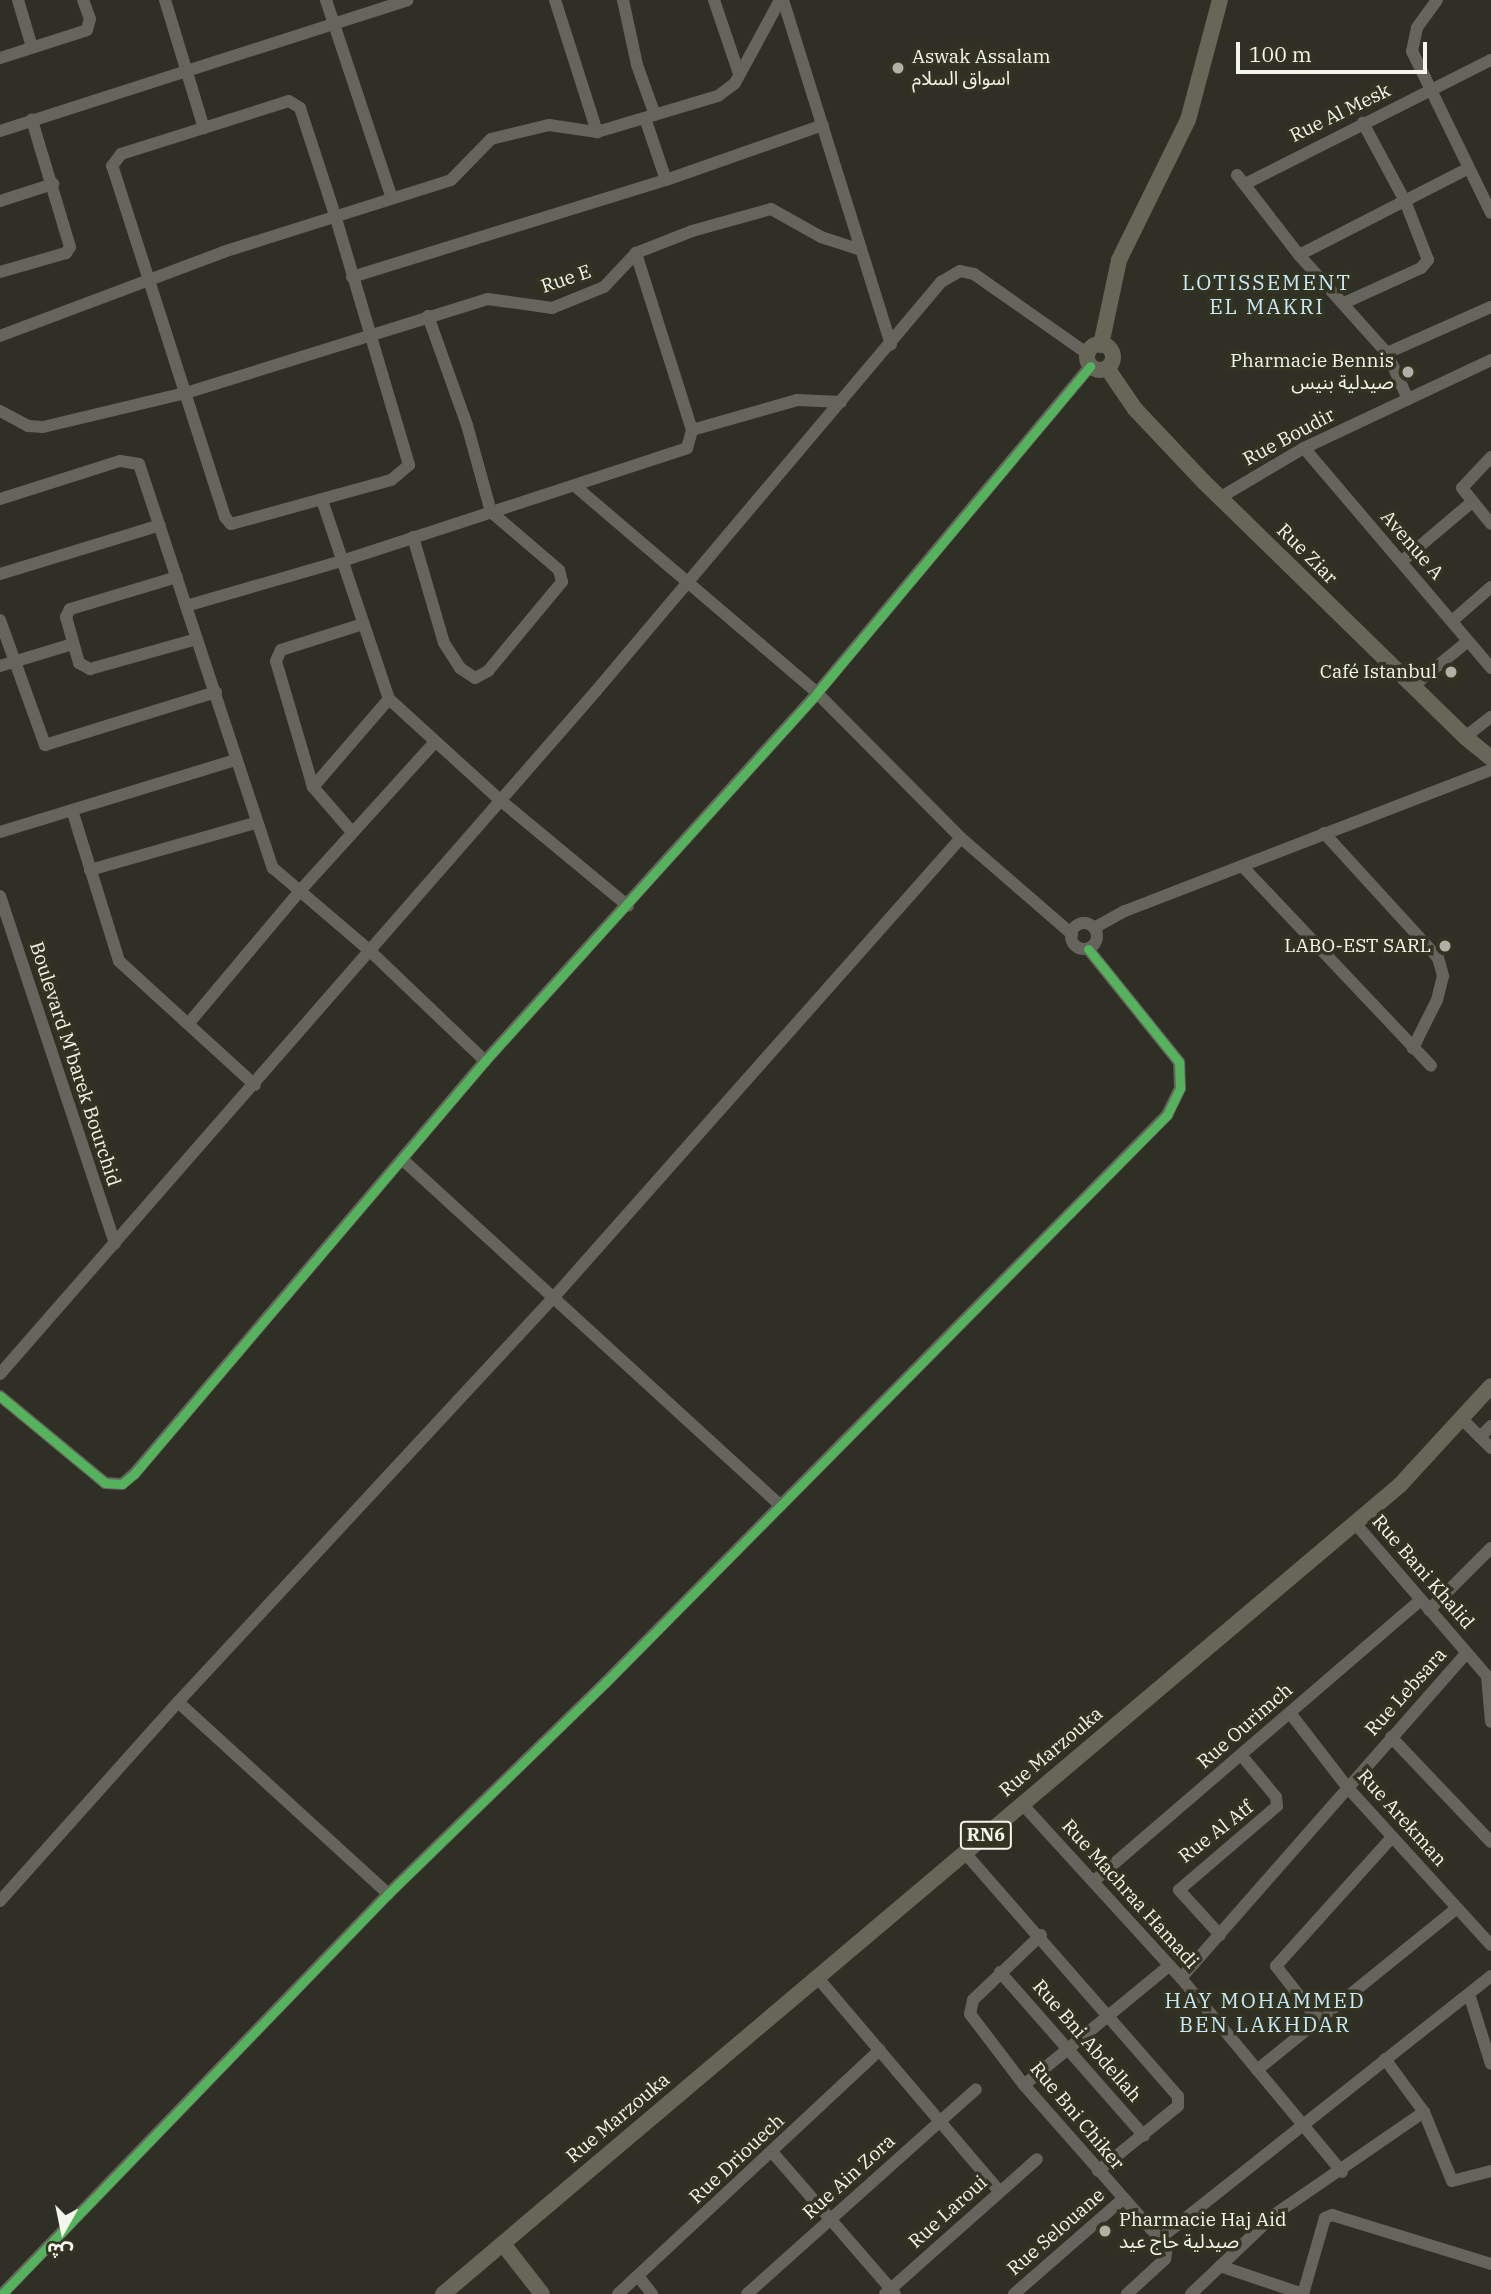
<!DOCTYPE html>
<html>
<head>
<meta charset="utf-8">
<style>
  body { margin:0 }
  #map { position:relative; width:1491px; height:2294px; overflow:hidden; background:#2f2f26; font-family:"IBM Plex Serif","Noto Sans Arabic",serif }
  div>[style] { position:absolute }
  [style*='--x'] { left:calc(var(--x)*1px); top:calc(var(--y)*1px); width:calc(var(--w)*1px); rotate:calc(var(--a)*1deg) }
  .minor>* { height:12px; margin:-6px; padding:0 6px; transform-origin:6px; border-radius:6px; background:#65655e }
  .minor>.ring { margin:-6px; padding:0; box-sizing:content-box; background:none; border:12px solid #65655e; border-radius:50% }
  .major>* { height:16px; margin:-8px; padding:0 8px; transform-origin:8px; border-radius:8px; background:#686559 }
  .major>.ring { margin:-8px; padding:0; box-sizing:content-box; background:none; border:16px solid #686559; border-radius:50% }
  .cycleway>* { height:9px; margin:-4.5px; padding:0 4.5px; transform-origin:4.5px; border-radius:4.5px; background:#56b35d }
  .dots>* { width:19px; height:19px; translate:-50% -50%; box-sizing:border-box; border:4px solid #332; border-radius:50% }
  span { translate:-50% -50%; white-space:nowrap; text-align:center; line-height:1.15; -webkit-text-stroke:7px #332; paint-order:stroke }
  .shield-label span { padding:2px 5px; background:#332; border:2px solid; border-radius:5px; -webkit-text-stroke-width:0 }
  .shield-label { font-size:18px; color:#f5f6eb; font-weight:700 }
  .poi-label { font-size:19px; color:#f5f6eb }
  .left { translate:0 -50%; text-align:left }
  .right { translate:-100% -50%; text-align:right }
  .street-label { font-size:19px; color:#f5f6eb }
  .neighbourhood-label { font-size:21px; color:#c8e9f8; letter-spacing:2px }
  .north { position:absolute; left:28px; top:2196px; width:70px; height:70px; -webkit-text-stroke:5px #332; paint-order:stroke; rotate:189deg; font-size:19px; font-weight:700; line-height:28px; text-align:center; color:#f5f6eb }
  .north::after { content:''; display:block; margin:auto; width:24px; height:32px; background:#f5f6eb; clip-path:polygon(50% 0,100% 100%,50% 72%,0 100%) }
  .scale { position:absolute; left:1236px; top:42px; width:191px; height:32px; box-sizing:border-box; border:4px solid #f5f6eb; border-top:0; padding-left:9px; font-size:21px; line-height:24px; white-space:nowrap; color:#f5f6eb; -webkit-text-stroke:5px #332; paint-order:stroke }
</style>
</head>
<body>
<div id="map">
  <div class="minor">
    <i style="--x:18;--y:0;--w:49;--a:73.4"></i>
    <i style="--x:165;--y:0;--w:134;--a:73.1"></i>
    <i style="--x:326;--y:0;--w:209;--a:71.6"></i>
    <i style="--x:555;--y:0;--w:139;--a:72.3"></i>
    <i style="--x:623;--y:0;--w:66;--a:77.8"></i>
    <i style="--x:637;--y:65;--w:53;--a:70.2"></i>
    <i style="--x:714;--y:0;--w:78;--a:71.3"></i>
    <i style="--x:783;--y:0;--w:361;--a:72.6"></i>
    <i style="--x:1437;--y:0;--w:34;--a:126"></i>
    <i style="--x:1417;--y:28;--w:24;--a:102"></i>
    <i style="--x:1412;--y:51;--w:180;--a:64"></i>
    <i style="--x:0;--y:58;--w:91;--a:-17.8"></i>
    <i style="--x:87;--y:30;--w:11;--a:-75"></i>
    <i style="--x:90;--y:19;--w:20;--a:-110"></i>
    <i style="--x:289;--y:101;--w:13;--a:32"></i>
    <i style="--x:300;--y:108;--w:113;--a:71.9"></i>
    <i style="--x:335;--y:215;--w:261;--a:73.5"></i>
    <i style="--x:409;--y:465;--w:23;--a:140"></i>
    <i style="--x:391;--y:480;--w:166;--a:164.6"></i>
    <i style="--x:231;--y:524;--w:9;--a:-131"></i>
    <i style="--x:225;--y:517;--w:369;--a:-107.8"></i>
    <i style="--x:112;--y:166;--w:15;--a:-53"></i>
    <i style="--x:121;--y:154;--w:176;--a:-17.5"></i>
    <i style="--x:645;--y:118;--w:65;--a:71.3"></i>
    <i style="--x:0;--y:131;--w:428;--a:-17.8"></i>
    <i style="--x:1237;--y:175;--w:101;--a:52.2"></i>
    <i style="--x:1299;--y:255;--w:132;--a:48.1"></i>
    <i style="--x:1387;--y:353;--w:51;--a:65.5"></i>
    <i style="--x:1245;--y:184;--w:275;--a:-26.8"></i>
    <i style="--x:0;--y:201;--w:56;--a:-17.8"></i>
    <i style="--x:1299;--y:255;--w:189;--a:-27.1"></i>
    <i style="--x:0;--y:272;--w:69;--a:-16.1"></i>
    <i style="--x:66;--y:253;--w:7;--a:-56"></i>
    <i style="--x:70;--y:247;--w:133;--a:-106.7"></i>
    <i style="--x:352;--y:277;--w:329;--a:-17.2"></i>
    <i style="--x:666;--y:180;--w:166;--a:-19.3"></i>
    <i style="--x:1344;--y:303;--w:85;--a:-24.4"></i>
    <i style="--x:1421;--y:268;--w:11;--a:-49"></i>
    <i style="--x:1428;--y:260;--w:63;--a:-111.3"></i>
    <i style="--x:1405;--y:201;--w:89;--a:-118.3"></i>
    <i style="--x:0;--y:336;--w:238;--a:-20.6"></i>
    <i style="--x:223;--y:252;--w:239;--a:-17.5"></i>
    <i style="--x:451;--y:180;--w:57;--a:-45.7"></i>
    <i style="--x:491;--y:139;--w:60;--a:-13.6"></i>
    <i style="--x:549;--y:125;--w:49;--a:8.3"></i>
    <i style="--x:597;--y:132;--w:126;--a:-16.6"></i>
    <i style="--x:718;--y:96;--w:21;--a:-37"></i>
    <i style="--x:735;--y:83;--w:94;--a:-61.5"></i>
    <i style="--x:1387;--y:353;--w:114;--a:-23.9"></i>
    <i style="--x:0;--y:411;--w:32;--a:28"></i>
    <i style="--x:28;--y:426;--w:15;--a:4"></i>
    <i style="--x:43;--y:427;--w:147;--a:-13.4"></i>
    <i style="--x:186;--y:393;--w:316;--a:-17.3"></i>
    <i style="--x:488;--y:299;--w:65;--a:8"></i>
    <i style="--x:552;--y:308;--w:56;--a:-22"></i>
    <i style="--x:604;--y:287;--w:47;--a:-46.7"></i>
    <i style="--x:636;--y:253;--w:60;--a:-21.4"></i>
    <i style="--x:692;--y:231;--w:82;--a:-15.6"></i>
    <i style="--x:771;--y:209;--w:57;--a:29.2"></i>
    <i style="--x:821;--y:237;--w:40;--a:18"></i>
    <i style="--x:692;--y:430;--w:109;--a:-15.9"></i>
    <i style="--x:797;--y:400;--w:44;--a:2.6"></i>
    <i style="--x:1304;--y:448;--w:289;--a:49.6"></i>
    <i style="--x:1491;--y:457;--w:42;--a:133.1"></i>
    <i style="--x:1462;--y:488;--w:46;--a:51.1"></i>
    <i style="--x:575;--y:486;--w:318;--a:40.5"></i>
    <i style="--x:817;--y:693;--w:204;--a:45.2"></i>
    <i style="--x:961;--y:838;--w:147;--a:40.9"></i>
    <i style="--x:1221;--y:497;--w:96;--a:-30.6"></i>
    <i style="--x:1304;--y:448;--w:207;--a:-25.2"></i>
    <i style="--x:0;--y:499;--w:126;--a:-17.6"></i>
    <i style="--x:120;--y:461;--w:19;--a:9"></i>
    <i style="--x:139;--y:464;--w:426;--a:71.7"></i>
    <i style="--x:273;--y:868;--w:126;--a:40.5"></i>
    <i style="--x:369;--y:950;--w:161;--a:43.7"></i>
    <i style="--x:322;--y:500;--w:210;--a:71.4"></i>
    <i style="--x:389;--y:699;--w:150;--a:42.3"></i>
    <i style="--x:500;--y:800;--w:166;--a:39.6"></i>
    <i style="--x:413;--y:537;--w:110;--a:73.7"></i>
    <i style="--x:444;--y:643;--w:30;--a:57"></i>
    <i style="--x:460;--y:668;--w:18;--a:34"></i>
    <i style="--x:475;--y:678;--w:15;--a:-28"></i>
    <i style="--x:488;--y:671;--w:116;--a:-50.3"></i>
    <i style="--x:562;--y:582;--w:12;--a:-104"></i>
    <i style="--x:559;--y:570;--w:89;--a:-139.5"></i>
    <i style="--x:491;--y:512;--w:90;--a:-105.4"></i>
    <i style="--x:467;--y:425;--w:116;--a:-109.7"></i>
    <i style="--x:1401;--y:562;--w:93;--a:-40.2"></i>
    <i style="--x:0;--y:574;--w:167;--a:-17"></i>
    <i style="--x:177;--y:577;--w:112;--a:163.3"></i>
    <i style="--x:70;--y:609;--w:9;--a:117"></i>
    <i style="--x:66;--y:617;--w:48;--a:74.2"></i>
    <i style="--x:79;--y:663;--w:13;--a:29"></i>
    <i style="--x:90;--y:669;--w:111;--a:-15.7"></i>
    <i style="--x:186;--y:606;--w:162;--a:-16.1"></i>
    <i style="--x:342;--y:561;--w:363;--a:-18.1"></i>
    <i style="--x:687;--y:448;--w:19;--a:-74"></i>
    <i style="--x:692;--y:430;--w:186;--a:-107.6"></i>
    <i style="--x:0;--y:620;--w:133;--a:70.2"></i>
    <i style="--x:45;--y:745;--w:179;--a:-17.2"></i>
    <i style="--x:1452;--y:621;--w:52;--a:-41.1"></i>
    <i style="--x:0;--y:666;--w:76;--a:-16.8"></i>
    <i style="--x:1413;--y:686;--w:71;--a:-39.3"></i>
    <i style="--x:1465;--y:737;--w:33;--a:-38"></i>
    <i style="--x:313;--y:787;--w:116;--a:-49.2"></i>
    <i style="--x:72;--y:810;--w:158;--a:72.7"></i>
    <i style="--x:119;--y:961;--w:184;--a:42.4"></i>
    <i style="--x:0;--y:832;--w:247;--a:-17"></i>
    <i style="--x:352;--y:832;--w:60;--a:-130.9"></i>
    <i style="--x:313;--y:787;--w:131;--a:-106.4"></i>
    <i style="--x:276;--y:661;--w:12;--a:-66"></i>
    <i style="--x:281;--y:650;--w:86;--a:-17.6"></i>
    <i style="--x:1324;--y:833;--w:169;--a:47.6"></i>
    <i style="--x:1438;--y:958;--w:19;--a:74"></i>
    <i style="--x:1443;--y:976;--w:25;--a:104"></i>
    <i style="--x:1437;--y:1000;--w:54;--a:116.6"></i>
    <i style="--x:1244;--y:868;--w:272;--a:46.6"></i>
    <i style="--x:90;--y:870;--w:172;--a:-15.9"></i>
    <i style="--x:0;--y:896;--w:366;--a:71.7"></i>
    <i class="ring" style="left:1071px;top:923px;width:14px;height:14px"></i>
    <i style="--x:1094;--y:928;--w:35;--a:-29"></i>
    <i style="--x:1125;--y:911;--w:392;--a:-21.1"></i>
    <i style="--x:189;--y:1023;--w:170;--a:-50"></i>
    <i style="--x:298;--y:893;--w:202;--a:-47.8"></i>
    <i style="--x:403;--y:1160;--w:512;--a:42.47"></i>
    <i style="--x:0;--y:1374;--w:906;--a:-48.89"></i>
    <i style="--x:596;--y:691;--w:535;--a:-49.85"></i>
    <i style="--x:941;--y:282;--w:22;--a:-30"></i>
    <i style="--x:960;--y:271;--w:14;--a:12"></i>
    <i style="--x:974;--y:274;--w:139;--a:35.1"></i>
    <i style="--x:0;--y:1396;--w:136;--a:39.6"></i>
    <i style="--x:105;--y:1483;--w:17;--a:3"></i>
    <i style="--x:122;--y:1484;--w:16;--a:-40"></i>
    <i style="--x:134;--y:1474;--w:542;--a:-49.64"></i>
    <i style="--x:485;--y:1061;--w:496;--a:-47.9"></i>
    <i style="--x:817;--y:693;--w:426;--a:-50.1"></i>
    <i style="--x:1463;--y:1420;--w:24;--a:45"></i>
    <i style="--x:1480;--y:1437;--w:16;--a:-45"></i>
    <i style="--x:1480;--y:1437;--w:16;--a:45"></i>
    <i style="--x:1354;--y:1522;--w:203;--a:49.2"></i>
    <i style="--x:1487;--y:1676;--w:46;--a:85"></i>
    <i style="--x:1429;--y:1610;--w:88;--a:-45"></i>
    <i style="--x:178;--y:1702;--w:285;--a:42.4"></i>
    <i style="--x:1290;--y:1713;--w:95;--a:52.3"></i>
    <i style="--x:1348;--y:1788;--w:212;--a:47.7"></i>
    <i style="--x:1391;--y:1737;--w:145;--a:46.4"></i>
    <i style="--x:1023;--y:1805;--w:234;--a:47.6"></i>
    <i style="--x:1181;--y:1978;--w:252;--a:50.3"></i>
    <i style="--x:965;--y:1853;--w:323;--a:48.8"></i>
    <i style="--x:1178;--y:2096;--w:10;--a:90"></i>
    <i style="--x:1178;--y:2106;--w:103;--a:140.9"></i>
    <i style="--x:1095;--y:1880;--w:430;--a:-40.7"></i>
    <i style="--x:0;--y:1901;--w:267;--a:-48.2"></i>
    <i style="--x:178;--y:1702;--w:553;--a:-47.13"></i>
    <i style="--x:554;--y:1297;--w:613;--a:-48.44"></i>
    <i style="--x:1041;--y:1935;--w:94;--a:136.3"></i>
    <i style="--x:973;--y:2000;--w:14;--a:102"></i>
    <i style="--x:970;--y:2014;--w:89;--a:52.7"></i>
    <i style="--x:1024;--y:2085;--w:216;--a:48.6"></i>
    <i style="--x:1167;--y:2247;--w:12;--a:99"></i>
    <i style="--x:1165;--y:2259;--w:52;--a:137.4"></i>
    <i style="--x:1220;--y:1935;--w:61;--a:-132.3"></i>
    <i style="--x:1179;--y:1890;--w:129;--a:-40.6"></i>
    <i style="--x:1277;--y:1806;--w:9;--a:-96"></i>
    <i style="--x:1276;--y:1797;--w:53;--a:-129.7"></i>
    <i style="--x:1000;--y:1972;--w:218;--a:48.7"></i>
    <i style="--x:817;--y:1977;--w:281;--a:49.6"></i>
    <i style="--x:1181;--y:1978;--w:433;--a:-48.7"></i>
    <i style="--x:1469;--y:1994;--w:73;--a:72.6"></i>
    <i style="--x:1318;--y:2020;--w:68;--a:-127.9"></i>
    <i style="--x:1276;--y:1966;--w:173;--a:-48"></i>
    <i style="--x:1385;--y:2059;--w:66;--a:53.7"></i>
    <i style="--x:1424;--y:2112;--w:74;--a:67.9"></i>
    <i style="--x:1452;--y:2181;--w:40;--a:-14.4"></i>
    <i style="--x:1257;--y:2070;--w:257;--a:-39"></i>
    <i style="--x:1024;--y:2085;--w:188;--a:-39.4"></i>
    <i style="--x:773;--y:2153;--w:186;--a:49.1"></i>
    <i style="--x:1158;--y:2240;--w:425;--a:-38.4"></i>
    <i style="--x:1220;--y:2266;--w:88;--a:18.6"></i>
    <i style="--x:638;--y:2276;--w:23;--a:52"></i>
    <i style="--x:2;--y:2294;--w:556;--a:-46.02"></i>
    <i style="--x:388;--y:1894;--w:303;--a:-44.2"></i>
    <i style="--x:605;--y:1683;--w:799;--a:-45.3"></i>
    <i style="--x:1167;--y:1115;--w:30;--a:-64"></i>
    <i style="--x:1180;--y:1088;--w:26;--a:-92"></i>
    <i style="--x:1179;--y:1062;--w:145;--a:-128.8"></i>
    <i style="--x:618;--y:2294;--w:358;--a:-43"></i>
    <i style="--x:747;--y:2294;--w:307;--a:-41.8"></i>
    <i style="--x:885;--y:2294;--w:203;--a:-41.6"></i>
    <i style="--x:1014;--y:2294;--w:145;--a:-41.1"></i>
    <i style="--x:1191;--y:2294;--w:115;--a:-43.6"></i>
    <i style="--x:1274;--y:2215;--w:182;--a:-34.5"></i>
    <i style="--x:1303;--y:2294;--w:79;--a:-73.9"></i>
    <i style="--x:1325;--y:2218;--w:8;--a:-23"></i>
    <i style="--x:1332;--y:2215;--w:166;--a:17.1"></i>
  </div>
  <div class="major">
    <i class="ring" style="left:1087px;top:344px;width:10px;height:10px"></i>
    <i style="--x:1101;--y:345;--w:87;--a:-78"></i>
    <i style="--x:1119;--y:260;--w:156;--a:-63.8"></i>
    <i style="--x:1188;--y:120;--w:124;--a:-75.1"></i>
    <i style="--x:1107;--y:368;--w:50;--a:55.7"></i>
    <i style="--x:1135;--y:409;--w:100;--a:46.6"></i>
    <i style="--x:1204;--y:482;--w:365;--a:44.3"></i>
    <i style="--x:1465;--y:737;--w:33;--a:39"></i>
    <i style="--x:503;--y:2244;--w:63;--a:52"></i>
    <i style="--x:443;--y:2294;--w:1253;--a:-40.21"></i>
    <i style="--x:1400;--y:1485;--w:134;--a:-47.4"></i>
  </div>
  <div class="cycleway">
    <i style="--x:0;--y:1396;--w:136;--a:39.6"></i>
    <i style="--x:105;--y:1483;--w:17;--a:3"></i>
    <i style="--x:122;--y:1484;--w:16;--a:-40"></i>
    <i style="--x:134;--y:1474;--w:542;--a:-49.64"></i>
    <i style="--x:485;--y:1061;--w:496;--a:-47.9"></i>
    <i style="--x:817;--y:693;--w:426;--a:-50.1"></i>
    <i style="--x:2;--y:2294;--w:556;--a:-46.02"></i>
    <i style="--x:388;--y:1894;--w:303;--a:-44.2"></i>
    <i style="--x:605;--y:1683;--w:799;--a:-45.3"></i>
    <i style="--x:1167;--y:1115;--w:30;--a:-64"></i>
    <i style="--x:1180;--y:1088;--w:26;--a:-92"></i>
    <i style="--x:1179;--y:1062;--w:145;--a:-128.8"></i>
  </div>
  <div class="dots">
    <i style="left:898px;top:68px;background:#b0b0a6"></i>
    <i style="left:1408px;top:372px;background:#b0b0a6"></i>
    <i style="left:1451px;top:672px;background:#b0b0a6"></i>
    <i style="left:1445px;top:946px;background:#b0b0a6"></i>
    <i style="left:1105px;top:2231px;background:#b0b0a6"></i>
  </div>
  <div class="shield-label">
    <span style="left:986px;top:1835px">RN6</span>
  </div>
  <div class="poi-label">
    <span class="left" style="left:912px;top:68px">Aswak Assalam<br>اسواق السلام</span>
    <span class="right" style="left:1394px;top:372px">Pharmacie Bennis<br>صيدلية بنيس</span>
    <span class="right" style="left:1437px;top:672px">Café Istanbul</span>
    <span class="right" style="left:1431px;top:946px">LABO-EST SARL</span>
    <span class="left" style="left:1119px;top:2231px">Pharmacie Haj Aid<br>صيدلية حاج عيد</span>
  </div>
  <div class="street-label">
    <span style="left:1340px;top:113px;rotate:-26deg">Rue Al Mesk</span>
    <span style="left:566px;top:279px;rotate:-19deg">Rue E</span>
    <span style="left:1289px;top:437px;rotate:-28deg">Rue Boudir</span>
    <span style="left:1412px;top:545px;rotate:49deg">Avenue A</span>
    <span style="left:1307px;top:554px;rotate:45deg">Rue Ziar</span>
    <span style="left:75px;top:1064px;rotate:72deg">Boulevard M'barek Bourchid</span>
    <span style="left:1423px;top:1572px;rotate:49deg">Rue Bani Khalid</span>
    <span style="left:1406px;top:1692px;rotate:-48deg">Rue Lebsara</span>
    <span style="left:1245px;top:1726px;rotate:-41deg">Rue Ourimch</span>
    <span style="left:1051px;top:1752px;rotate:-40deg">Rue Marzouka</span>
    <span style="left:1402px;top:1818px;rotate:48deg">Rue Arekman</span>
    <span style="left:1216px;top:1832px;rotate:-38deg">Rue Al Atf</span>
    <span style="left:1130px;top:1894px;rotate:48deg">Rue Machraa Hamadi</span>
    <span style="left:1087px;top:2041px;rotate:49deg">Rue Bni Abdellah</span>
    <span style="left:1077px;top:2116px;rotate:50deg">Rue Bni Chiker</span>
    <span style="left:618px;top:2118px;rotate:-40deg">Rue Marzouka</span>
    <span style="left:737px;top:2159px;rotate:-43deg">Rue Driouech</span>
    <span style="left:849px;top:2177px;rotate:-42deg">Rue Ain Zora</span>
    <span style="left:948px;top:2212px;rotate:-42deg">Rue Laroui</span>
    <span style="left:1056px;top:2232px;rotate:-41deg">Rue Selouane</span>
  </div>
  <div class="neighbourhood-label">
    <span style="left:1267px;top:294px">LOTISSEMENT<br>EL MAKRI</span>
    <span style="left:1265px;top:2012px">HAY MOHAMMED<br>BEN LAKHDAR</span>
  </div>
  <div class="north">ش</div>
  <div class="scale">100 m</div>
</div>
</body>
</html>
